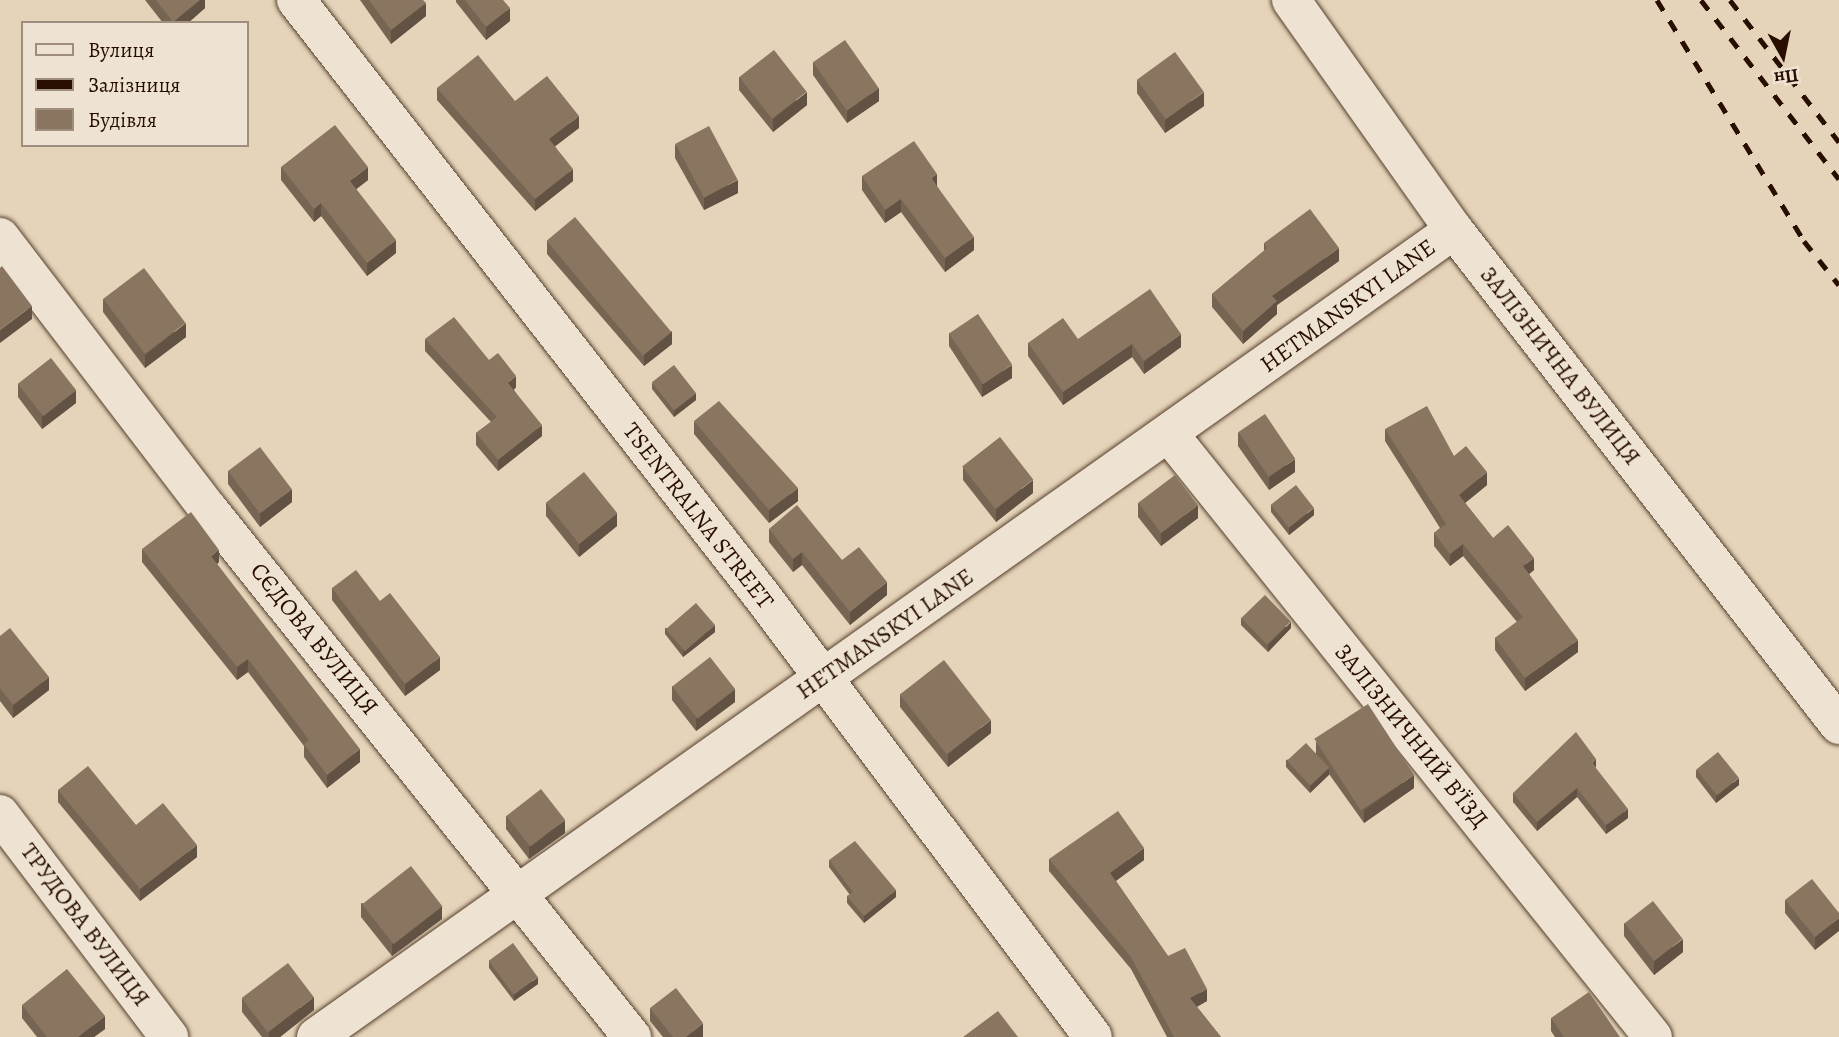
<!DOCTYPE html>
<html>
<head>
<meta charset="utf-8">
<style>
  body { margin:0 }
  #map { position:relative; width:1839px; height:1037px; overflow:hidden; background:#e5d4b9; font-family:Alegreya,serif }
  div>[style] { position:absolute }
  [style*='--x'] { left:calc(var(--x)*1px); top:calc(var(--y)*1px); width:calc(var(--w)*1px); rotate:calc(var(--a)*1deg) }
  .roads { filter:drop-shadow(0 0 2px #57402e) drop-shadow(0 0 2px #57402e) }
  .minor>* { height:38px; margin:-19px; padding:0 19px; transform-origin:19px; border-radius:19px; background:#eee3d2 }
  .rail>* { height:5px; margin-top:-2.5px; transform-origin:0; background:repeating-linear-gradient(90deg,#280e00 0 12px,transparent 0 24px) }
  .wall>* { inset:0; background:#776553 }
  .shaded-wall>* { inset:0; background:#615243 }
  .building>* { inset:0; background:#8a7560; transform-origin:0 0 }
  span { translate:-50% -50%; white-space:nowrap; text-align:center; line-height:1.15; -webkit-text-stroke:7px #eee3d2; paint-order:stroke }
  .street-label { font-size:24px; color:#280e00 }
  .legend { position:absolute; left:21px; top:21px; width:228px; height:126px; box-sizing:border-box; background:#eee3d2; border:2px solid #9f8e7e; margin:0; padding:9px 12px; list-style:none; font-size:21px; color:#280e00 }
  .legend li { display:flex; align-items:center; gap:14px; height:35px }
  .legend b { width:35px; border:2px solid #9f8e7e }
  .north { position:absolute; left:1748px; top:21px; width:70px; height:70px; -webkit-text-stroke:5px #eee3d2; paint-order:stroke; rotate:171deg; font-size:19px; font-weight:700; line-height:28px; text-align:center; color:#280e00 }
  .north::after { content:''; display:block; margin:auto; width:24px; height:32px; background:#280e00; clip-path:polygon(50% 0,100% 100%,50% 72%,0 100%) }
</style>
</head>
<body>
<div id="map">
  <div class="roads">
    <div class="minor">
      <i style="--x:296;--y:0;--w:757;--a:51.98"></i>
      <i style="--x:762;--y:596;--w:551;--a:53.11"></i>
      <i style="--x:1291;--y:0;--w:282;--a:54.7"></i>
      <i style="--x:1454;--y:230;--w:627;--a:52.13"></i>
      <i style="--x:0;--y:237;--w:344;--a:52.6"></i>
      <i style="--x:209;--y:510;--w:676;--a:51.25"></i>
      <i style="--x:1169;--y:434;--w:773;--a:51.25"></i>
      <i style="--x:0;--y:814;--w:280;--a:52.8"></i>
      <i style="--x:316;--y:1037;--w:1395;--a:-35.34"></i>
    </div>
  </div>
  <div class="rail">
    <i style="--x:1657;--y:0;--w:282;--a:58.6"></i>
    <i style="--x:1804;--y:241;--w:56;--a:51.5"></i>
    <i style="--x:1701;--y:0;--w:226;--a:52.4"></i>
    <i style="--x:1730;--y:0;--w:179;--a:52.5"></i>
  </div>
  <div class="wall">
    <i style="clip-path:polygon(145px 0,205px 0,205px 8px,188px 23px,163px 23px)"></i>
    <i style="clip-path:polygon(360px 0,423px 0,426px 16px,391px 44px)"></i>
    <i style="clip-path:polygon(456px 0,503px 0,510px 21px,486px 40px,456px 2px)"></i>
    <i style="clip-path:polygon(813px 62px,879px 101px,847px 123px,813px 75px)"></i>
    <i style="clip-path:polygon(739px 77px,807px 105px,773px 132px,739px 90px)"></i>
    <i style="clip-path:polygon(1137px 80px,1204px 106px,1165px 133px,1137px 93px)"></i>
    <i style="clip-path:polygon(437px 88px,515px 101px,579px 128px,555px 146px,573px 181px,535px 211px,437px 100px)"></i>
    <i style="clip-path:polygon(675px 144px,738px 193px,704px 210px,675px 158px)"></i>
    <i style="clip-path:polygon(281px 167px,368px 180px,356px 189px,396px 253px,367px 276px,321px 216px,314px 222px,281px 180px)"></i>
    <i style="clip-path:polygon(862px 176px,937px 186px,974px 250px,945px 272px,901px 212px,885px 223px,862px 190px)"></i>
    <i style="clip-path:polygon(547px 241px,672px 344px,644px 366px,547px 254px)"></i>
    <i style="clip-path:polygon(1264px 243px,1339px 261px,1277px 305px,1277px 314px,1243px 344px,1212px 307px,1212px 294px,1264px 251px)"></i>
    <i style="clip-path:polygon(103px 299px,186px 337px,145px 368px,103px 312px)"></i>
    <i style="clip-path:polygon(949px 333px,1012px 378px,982px 397px,949px 346px)"></i>
    <i style="clip-path:polygon(425px 339px,489px 360px,516px 387px,514px 390px,542px 436px,498px 471px,476px 445px,476px 433px,491px 422px,425px 351px)"></i>
    <i style="clip-path:polygon(1078px 339px,1181px 347px,1144px 374px,1132px 357px,1063px 405px,1028px 356px,1028px 343px)"></i>
    <i style="clip-path:polygon(652px 383px,696px 400px,674px 417px,652px 389px)"></i>
    <i style="clip-path:polygon(18px 384px,76px 403px,42px 429px,18px 397px)"></i>
    <i style="clip-path:polygon(694px 421px,798px 501px,769px 523px,694px 434px)"></i>
    <i style="clip-path:polygon(1385px 429px,1454px 456px,1487px 485px,1465px 503px,1493px 538px,1534px 570px,1529px 574px,1578px 652px,1525px 691px,1495px 650px,1495px 638px,1517px 622px,1463px 556px,1450px 566px,1434px 546px,1434px 533px,1440px 528px,1385px 441px)"></i>
    <i style="clip-path:polygon(1238px 432px,1295px 472px,1269px 490px,1238px 446px)"></i>
    <i style="clip-path:polygon(963px 467px,1033px 493px,996px 522px,963px 480px)"></i>
    <i style="clip-path:polygon(228px 471px,292px 502px,260px 527px,228px 484px)"></i>
    <i style="clip-path:polygon(546px 503px,617px 526px,579px 557px,546px 516px)"></i>
    <i style="clip-path:polygon(1138px 503px,1198px 518px,1161px 546px,1138px 517px)"></i>
    <i style="clip-path:polygon(1271px 505px,1314px 515px,1289px 535px,1271px 512px)"></i>
    <i style="clip-path:polygon(769px 529px,842px 560px,887px 595px,850px 625px,802px 565px,793px 572px,769px 542px)"></i>
    <i style="clip-path:polygon(142px 549px,219px 562px,217px 564px,360px 762px,327px 788px,304px 757px,304px 746px,248px 672px,237px 680px,142px 562px)"></i>
    <i style="clip-path:polygon(332px 588px,380px 601px,440px 670px,405px 696px,332px 600px)"></i>
    <i style="clip-path:polygon(1241px 618px,1291px 628px,1268px 652px,1241px 625px)"></i>
    <i style="clip-path:polygon(665px 628px,715px 632px,683px 657px,665px 634px)"></i>
    <i style="clip-path:polygon(0 636px,49px 690px,13px 718px,0 701px)"></i>
    <i style="clip-path:polygon(672px 686px,735px 702px,696px 731px,672px 700px)"></i>
    <i style="clip-path:polygon(900px 694px,991px 733px,948px 767px,900px 707px)"></i>
    <i style="clip-path:polygon(1316px 742px,1414px 788px,1364px 823px,1329px 774px,1310px 793px,1286px 767px,1286px 760px,1316px 753px)"></i>
    <i style="clip-path:polygon(1596px 769px,1628px 818px,1606px 834px,1577px 797px,1537px 831px,1513px 802px,1513px 793px)"></i>
    <i style="clip-path:polygon(1696px 770px,1739px 785px,1716px 803px,1696px 777px)"></i>
    <i style="clip-path:polygon(58px 790px,136px 825px,197px 857px,140px 901px,58px 802px)"></i>
    <i style="clip-path:polygon(506px 816px,565px 833px,529px 859px,506px 829px)"></i>
    <i style="clip-path:polygon(1049px 859px,1144px 860px,1116px 881px,1168px 956px,1207px 1001px,1197px 1007px,1221px 1037px,1167px 1037px,1131px 969px,1049px 871px)"></i>
    <i style="clip-path:polygon(829px 860px,896px 897px,864px 923px,847px 903px,847px 896px,850px 895px,829px 867px)"></i>
    <i style="clip-path:polygon(1785px 900px,1839px 913px,1815px 950px,1785px 913px)"></i>
    <i style="clip-path:polygon(361px 903px,442px 919px,392px 956px,361px 917px)"></i>
    <i style="clip-path:polygon(1624px 923px,1683px 952px,1654px 975px,1624px 936px)"></i>
    <i style="clip-path:polygon(489px 961px,538px 984px,514px 1001px,489px 968px)"></i>
    <i style="clip-path:polygon(242px 999px,314px 1010px,280px 1037px,262px 1037px,242px 1012px)"></i>
    <i style="clip-path:polygon(22px 1005px,105px 1029px,94px 1037px,37px 1037px,22px 1018px)"></i>
    <i style="clip-path:polygon(650px 1008px,703px 1037px,663px 1037px,650px 1021px)"></i>
    <i style="clip-path:polygon(1551px 1018px,1620px 1037px,1555px 1037px,1551px 1031px)"></i>
  </div>
  <div class="shaded-wall">
    <i style="clip-path:polygon(200px 0,205px 0,205px 8px,188px 23px,173px 23px,173px 22px)"></i>
    <i style="clip-path:polygon(426px 3px,426px 16px,391px 44px,391px 30px)"></i>
    <i style="clip-path:polygon(510px 8px,510px 21px,486px 40px,486px 27px)"></i>
    <i style="clip-path:polygon(879px 88px,879px 101px,847px 123px,847px 110px)"></i>
    <i style="clip-path:polygon(807px 92px,807px 105px,773px 132px,773px 119px)"></i>
    <i style="clip-path:polygon(1204px 92px,1204px 106px,1165px 133px,1165px 120px)"></i>
    <i style="clip-path:polygon(579px 116px,579px 128px,549px 151px,549px 139px)"></i>
    <i style="clip-path:polygon(368px 167px,368px 180px,350px 194px,350px 181px)"></i>
    <i style="clip-path:polygon(573px 169px,573px 181px,535px 211px,535px 199px)"></i>
    <i style="clip-path:polygon(937px 174px,937px 187px,931px 178px)"></i>
    <i style="clip-path:polygon(738px 180px,738px 193px,704px 210px,704px 197px)"></i>
    <i style="clip-path:polygon(901px 199px,901px 212px,885px 223px,885px 210px)"></i>
    <i style="clip-path:polygon(321px 203px,321px 216px,314px 222px,314px 209px)"></i>
    <i style="clip-path:polygon(974px 237px,974px 250px,945px 272px,945px 258px)"></i>
    <i style="clip-path:polygon(396px 240px,396px 253px,367px 276px,367px 263px)"></i>
    <i style="clip-path:polygon(1339px 248px,1339px 261px,1277px 305px,1277px 314px,1243px 344px,1243px 331px,1272px 296px)"></i>
    <i style="clip-path:polygon(32px 306px,32px 319px,0 343px,0 330px)"></i>
    <i style="clip-path:polygon(186px 323px,186px 337px,145px 368px,145px 355px)"></i>
    <i style="clip-path:polygon(672px 331px,672px 344px,644px 366px,644px 353px)"></i>
    <i style="clip-path:polygon(1181px 334px,1181px 347px,1144px 374px,1144px 361px)"></i>
    <i style="clip-path:polygon(1132px 344px,1132px 357px,1063px 405px,1063px 392px)"></i>
    <i style="clip-path:polygon(1012px 365px,1012px 378px,982px 397px,982px 384px)"></i>
    <i style="clip-path:polygon(516px 376px,516px 387px,508px 394px,508px 383px)"></i>
    <i style="clip-path:polygon(76px 390px,76px 403px,42px 429px,42px 415px)"></i>
    <i style="clip-path:polygon(696px 393px,696px 400px,674px 417px,674px 410px)"></i>
    <i style="clip-path:polygon(542px 425px,542px 436px,498px 471px,498px 460px)"></i>
    <i style="clip-path:polygon(1295px 459px,1295px 472px,1269px 490px,1269px 477px)"></i>
    <i style="clip-path:polygon(1487px 472px,1487px 485px,1459px 508px,1459px 495px)"></i>
    <i style="clip-path:polygon(1033px 480px,1033px 493px,996px 522px,996px 509px)"></i>
    <i style="clip-path:polygon(798px 488px,798px 501px,769px 523px,769px 510px)"></i>
    <i style="clip-path:polygon(292px 489px,292px 502px,260px 527px,260px 513px)"></i>
    <i style="clip-path:polygon(1198px 505px,1198px 518px,1161px 546px,1161px 533px)"></i>
    <i style="clip-path:polygon(1314px 508px,1314px 515px,1289px 535px,1289px 528px)"></i>
    <i style="clip-path:polygon(617px 513px,617px 526px,579px 557px,579px 544px)"></i>
    <i style="clip-path:polygon(1463px 544px,1463px 556px,1450px 566px,1450px 554px)"></i>
    <i style="clip-path:polygon(219px 550px,219px 562px,211px 569px,211px 556px)"></i>
    <i style="clip-path:polygon(802px 552px,802px 565px,793px 572px,793px 559px)"></i>
    <i style="clip-path:polygon(1534px 558px,1534px 570px,1523px 579px,1523px 566px)"></i>
    <i style="clip-path:polygon(887px 582px,887px 595px,850px 625px,850px 612px)"></i>
    <i style="clip-path:polygon(1291px 622px,1291px 628px,1268px 652px,1268px 645px)"></i>
    <i style="clip-path:polygon(715px 625px,715px 632px,683px 657px,683px 651px)"></i>
    <i style="clip-path:polygon(1578px 640px,1578px 652px,1525px 691px,1525px 678px)"></i>
    <i style="clip-path:polygon(440px 657px,440px 670px,405px 696px,405px 684px)"></i>
    <i style="clip-path:polygon(248px 659px,248px 672px,237px 680px,237px 667px)"></i>
    <i style="clip-path:polygon(49px 677px,49px 690px,13px 718px,13px 705px)"></i>
    <i style="clip-path:polygon(735px 689px,735px 702px,696px 731px,696px 718px)"></i>
    <i style="clip-path:polygon(991px 720px,991px 733px,948px 767px,948px 754px)"></i>
    <i style="clip-path:polygon(360px 749px,360px 762px,327px 788px,327px 775px)"></i>
    <i style="clip-path:polygon(1596px 759px,1596px 768px,1592px 763px)"></i>
    <i style="clip-path:polygon(1329px 768px,1329px 775px,1310px 793px,1310px 786px)"></i>
    <i style="clip-path:polygon(1414px 775px,1414px 788px,1364px 823px,1364px 810px)"></i>
    <i style="clip-path:polygon(1739px 778px,1739px 785px,1716px 803px,1716px 796px)"></i>
    <i style="clip-path:polygon(1577px 788px,1577px 797px,1537px 831px,1537px 822px)"></i>
    <i style="clip-path:polygon(1628px 809px,1628px 818px,1606px 834px,1606px 825px)"></i>
    <i style="clip-path:polygon(565px 820px,565px 833px,529px 859px,529px 846px)"></i>
    <i style="clip-path:polygon(197px 845px,197px 857px,140px 901px,140px 889px)"></i>
    <i style="clip-path:polygon(1144px 848px,1144px 860px,1110px 885px,1110px 873px)"></i>
    <i style="clip-path:polygon(896px 890px,896px 897px,864px 923px,864px 916px)"></i>
    <i style="clip-path:polygon(442px 906px,442px 919px,392px 956px,392px 943px)"></i>
    <i style="clip-path:polygon(1839px 918px,1839px 931px,1815px 950px,1815px 937px)"></i>
    <i style="clip-path:polygon(1683px 939px,1683px 952px,1654px 975px,1654px 961px)"></i>
    <i style="clip-path:polygon(538px 977px,538px 984px,514px 1001px,514px 995px)"></i>
    <i style="clip-path:polygon(1207px 989px,1207px 1001px,1190px 1010px,1190px 998px)"></i>
    <i style="clip-path:polygon(314px 997px,314px 1010px,280px 1037px,269px 1037px,269px 1032px)"></i>
    <i style="clip-path:polygon(105px 1016px,105px 1029px,94px 1037px,78px 1037px)"></i>
    <i style="clip-path:polygon(703px 1023px,703px 1037px,686px 1037px)"></i>
  </div>
  <div class="building">
    <i style="clip-path:polygon(156px 0,200px 0,173px 22px)"></i>
    <i style="clip-path:polygon(369px 0,423px 0,426px 3px,391px 30px)"></i>
    <i style="clip-path:polygon(465px 0,503px 0,510px 8px,486px 27px)"></i>
    <i style="left:845px;top:40px;width:59px;height:39px;rotate:55deg"></i>
    <i style="left:774px;top:50px;width:53px;height:44px;rotate:52deg"></i>
    <i style="left:1175px;top:52px;width:49px;height:47px;rotate:54deg"></i>
    <i style="clip-path:polygon(478px 55px,515px 101px,547px 76px,579px 116px,549px 139px,573px 169px,535px 199px,437px 88px)"></i>
    <i style="clip-path:polygon(335px 125px,368px 167px,350px 181px,396px 240px,367px 263px,321px 203px,314px 209px,281px 167px)"></i>
    <i style="left:709px;top:126px;width:61px;height:38px;rotate:62deg"></i>
    <i style="clip-path:polygon(914px 141px,937px 174px,931px 178px,974px 237px,945px 258px,901px 199px,885px 210px,862px 176px)"></i>
    <i style="clip-path:polygon(1310px 209px,1339px 248px,1272px 296px,1277px 301px,1243px 331px,1212px 294px,1267px 248px,1264px 243px)"></i>
    <i style="left:575px;top:217px;width:150px;height:37px;rotate:50deg"></i>
    <i style="clip-path:polygon(2px 266px,32px 306px,0 330px,0 268px)"></i>
    <i style="left:144px;top:268px;width:69px;height:51px;rotate:53deg"></i>
    <i style="clip-path:polygon(1150px 289px,1181px 334px,1144px 361px,1132px 344px,1063px 392px,1028px 343px,1063px 318px,1078px 339px)"></i>
    <i style="left:978px;top:314px;width:61px;height:35px;rotate:56deg"></i>
    <i style="clip-path:polygon(454px 317px,489px 360px,498px 353px,516px 376px,508px 383px,542px 425px,498px 460px,476px 433px,497px 417px,425px 339px)"></i>
    <i style="left:51px;top:358px;width:41px;height:42px;rotate:52deg"></i>
    <i style="left:674px;top:365px;width:36px;height:28px;rotate:52deg"></i>
    <i style="clip-path:polygon(719px 401px,798px 488px,769px 510px,694px 421px)"></i>
    <i style="clip-path:polygon(1427px 406px,1454px 456px,1466px 446px,1487px 472px,1459px 495px,1493px 538px,1508px 525px,1534px 558px,1523px 566px,1578px 640px,1525px 678px,1495px 638px,1523px 617px,1463px 544px,1450px 554px,1434px 533px,1446px 524px,1385px 429px)"></i>
    <i style="left:1265px;top:414px;width:54px;height:32px;rotate:56deg"></i>
    <i style="left:1000px;top:437px;width:54px;height:48px;rotate:52deg"></i>
    <i style="left:260px;top:447px;width:53px;height:40px;rotate:53deg"></i>
    <i style="left:584px;top:472px;width:53px;height:49px;rotate:51deg"></i>
    <i style="left:1175px;top:475px;width:38px;height:46px;rotate:53deg"></i>
    <i style="left:1296px;top:485px;width:29px;height:32px;rotate:52deg"></i>
    <i style="clip-path:polygon(797px 505px,842px 560px,859px 547px,887px 582px,850px 612px,802px 552px,793px 559px,769px 529px)"></i>
    <i style="clip-path:polygon(191px 512px,219px 550px,211px 556px,360px 749px,327px 775px,304px 744px,309px 740px,248px 659px,237px 667px,142px 549px)"></i>
    <i style="clip-path:polygon(356px 570px,380px 601px,390px 593px,440px 657px,405px 684px,332px 588px)"></i>
    <i style="left:1265px;top:595px;width:37px;height:33px;rotate:46deg"></i>
    <i style="left:696px;top:603px;width:29px;height:40px;rotate:49deg"></i>
    <i style="clip-path:polygon(10px 628px,49px 677px,13px 705px,0 688px,0 636px)"></i>
    <i style="left:710px;top:657px;width:41px;height:48px;rotate:52deg"></i>
    <i style="left:944px;top:660px;width:76px;height:56px;rotate:52deg"></i>
    <i style="left:1368px;top:704px;width:85px;height:64px;rotate:57deg"></i>
    <i style="clip-path:polygon(1576px 732px,1596px 759px,1592px 763px,1628px 809px,1606px 825px,1577px 788px,1537px 822px,1513px 793px)"></i>
    <i style="left:1306px;top:743px;width:34px;height:26px;rotate:47deg"></i>
    <i style="left:1718px;top:752px;width:33px;height:28px;rotate:51deg"></i>
    <i style="clip-path:polygon(88px 766px,136px 825px,163px 803px,197px 845px,140px 889px,58px 790px)"></i>
    <i style="left:541px;top:789px;width:39px;height:44px;rotate:52deg"></i>
    <i style="clip-path:polygon(1118px 811px,1144px 848px,1110px 873px,1168px 956px,1185px 948px,1207px 989px,1190px 998px,1221px 1037px,1174px 1037px,1131px 957px,1049px 859px)"></i>
    <i style="clip-path:polygon(855px 841px,896px 890px,864px 916px,847px 896px,853px 892px,829px 860px)"></i>
    <i style="left:411px;top:866px;width:51px;height:62px;rotate:52deg"></i>
    <i style="clip-path:polygon(1812px 879px,1839px 913px,1839px 918px,1815px 937px,1785px 900px)"></i>
    <i style="left:1653px;top:901px;width:48px;height:36px;rotate:52deg"></i>
    <i style="left:513px;top:943px;width:42px;height:30px;rotate:54deg"></i>
    <i style="left:288px;top:963px;width:43px;height:58px;rotate:53deg"></i>
    <i style="clip-path:polygon(67px 969px,105px 1016px,78px 1037px,47px 1037px,22px 1005px)"></i>
    <i style="clip-path:polygon(676px 988px,703px 1023px,686px 1037px,673px 1037px,650px 1008px)"></i>
    <i style="clip-path:polygon(1589px 992px,1620px 1037px,1564px 1037px,1551px 1018px)"></i>
    <i style="clip-path:polygon(998px 1011px,1018px 1037px,963px 1037px)"></i>
  </div>
  <div class="street-label">
    <span style="left:1348px;top:306px;rotate:-36deg">HETMANSKYI LANE</span>
    <span style="left:1560px;top:366px;rotate:52deg">ЗАЛІЗНИЧНА ВУЛИЦЯ</span>
    <span style="left:698px;top:516px;rotate:52deg">TSENTRALNA STREET</span>
    <span style="left:885px;top:634px;rotate:-35deg">HETMANSKYI LANE</span>
    <span style="left:314px;top:639px;rotate:51deg">СЄДОВА ВУЛИЦЯ</span>
    <span style="left:1411px;top:736px;rotate:51deg">ЗАЛІЗНИЧНИЙ В’ЇЗД</span>
    <span style="left:85px;top:925px;rotate:53deg">ТРУДОВА ВУЛИЦЯ</span>
  </div>
  <ul class="legend">
  <li><b style="height:9px;background:#eee3d2"></b>Вулиця</li>
  <li><b style="height:9px;background:#280e00"></b>Залізниця</li>
  <li><b style="height:19px;background:#8a7560"></b>Будівля</li>
  </ul>
  <div class="north">Пн</div>
</div>
</body>
</html>
